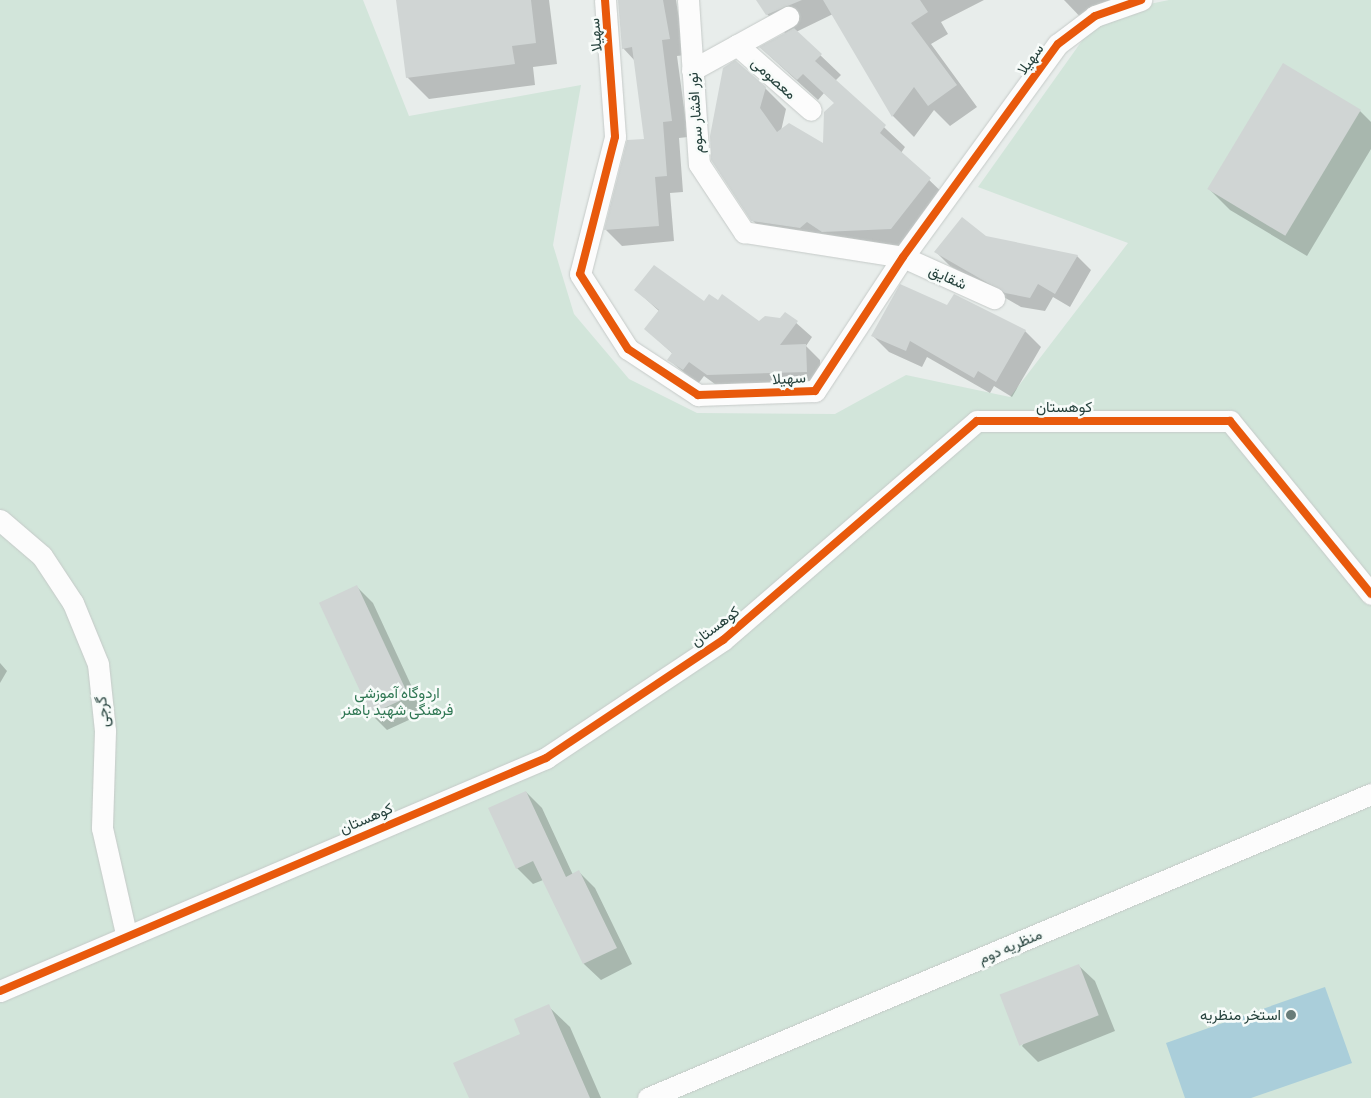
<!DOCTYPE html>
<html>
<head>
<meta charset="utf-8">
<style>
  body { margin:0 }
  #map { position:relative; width:1371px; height:1098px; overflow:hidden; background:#e8edeb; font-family:Manrope,Vazirmatn,sans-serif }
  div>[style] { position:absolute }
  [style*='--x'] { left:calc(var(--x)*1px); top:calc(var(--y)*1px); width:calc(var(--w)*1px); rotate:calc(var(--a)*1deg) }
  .green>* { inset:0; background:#d2e5da }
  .water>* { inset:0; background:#aaceda }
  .shadow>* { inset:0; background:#0003 }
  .building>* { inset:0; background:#d0d5d4; transform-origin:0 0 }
  .roads { filter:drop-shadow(0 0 1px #c5cac8) drop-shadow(0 0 1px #c5cac8) }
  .minor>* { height:21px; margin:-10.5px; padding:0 10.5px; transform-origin:10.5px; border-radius:10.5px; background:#fcfcfc }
  .cycleway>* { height:8px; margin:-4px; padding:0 4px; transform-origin:4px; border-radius:4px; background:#e8590c }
  .dots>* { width:14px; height:14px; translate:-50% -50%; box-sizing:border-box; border:2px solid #f7fbf9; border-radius:50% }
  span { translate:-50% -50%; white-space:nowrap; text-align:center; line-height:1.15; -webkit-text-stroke:5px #f7fbf9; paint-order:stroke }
  .street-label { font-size:15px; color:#25413c }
  .park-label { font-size:15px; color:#2f7753 }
  .poi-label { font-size:15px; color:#25413c }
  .right { translate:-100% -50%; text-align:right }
</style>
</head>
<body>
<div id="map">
  <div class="green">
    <i style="clip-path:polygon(0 0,363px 0,409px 116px,581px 85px,553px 245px,574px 314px,629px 379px,697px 413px,835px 414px,906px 375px,1010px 397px,1128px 243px,978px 187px,1101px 14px,1169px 0,1371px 0,1371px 1098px,0 1098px)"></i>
  </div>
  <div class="water">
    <i style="clip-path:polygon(1325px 987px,1352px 1063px,1251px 1098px,1185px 1098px,1166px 1043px)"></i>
  </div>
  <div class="shadow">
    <i style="clip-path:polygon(397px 0,549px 0,557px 64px,533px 67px,535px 85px,429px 99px,407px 77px)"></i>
    <i style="clip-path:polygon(619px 0,676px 0,685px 55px,677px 56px,688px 137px,679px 138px,683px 192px,670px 193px,674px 241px,622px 246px,606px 230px,645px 140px,635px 61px,623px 48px)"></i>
    <i style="clip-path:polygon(770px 0,984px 0,941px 22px,948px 34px,931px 44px,977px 107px,950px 126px,934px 110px,914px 137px,893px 116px,833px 14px,796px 32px,841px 75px,835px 81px,905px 147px,901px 153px,950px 200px,912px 249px,773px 240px,752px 220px,712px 159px,765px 88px,786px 109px,781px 131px,824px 145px,836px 104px,824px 93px,818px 100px,761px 48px,786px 34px,767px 14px)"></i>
    <i style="clip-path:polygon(1064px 0,1142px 0,1089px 26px)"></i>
    <i style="clip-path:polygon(1360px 111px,1371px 122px,1371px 149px,1307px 256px,1230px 210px,1209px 189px)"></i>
    <i style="clip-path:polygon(985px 237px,1077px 256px,1091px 270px,1070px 307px,1053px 297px,1045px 311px,1021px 307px,950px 266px,936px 252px)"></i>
    <i style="clip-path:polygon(636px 290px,704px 303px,759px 323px,781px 320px,785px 313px,812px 337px,806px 346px,820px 360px,821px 386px,723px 390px,704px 376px,698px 384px,669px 360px,673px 354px,646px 329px,660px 312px)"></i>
    <i style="clip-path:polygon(948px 307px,1025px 331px,1041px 347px,1012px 397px,994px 386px,990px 393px,927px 357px,922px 367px,889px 352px,873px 336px)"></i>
    <i style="clip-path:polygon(357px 587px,373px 603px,424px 713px,387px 730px,371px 714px)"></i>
    <i style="clip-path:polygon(0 663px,7px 671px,0 683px)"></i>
    <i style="clip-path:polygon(526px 792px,542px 808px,573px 875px,579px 872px,595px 888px,632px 964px,601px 980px,584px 964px,543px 880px,533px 884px,517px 868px)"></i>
    <i style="clip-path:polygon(1078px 965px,1095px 981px,1115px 1031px,1038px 1062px,1022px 1046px)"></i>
    <i style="clip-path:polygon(548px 1006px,570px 1027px,601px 1098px,470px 1098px)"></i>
  </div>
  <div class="building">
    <i style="clip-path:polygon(396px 0,531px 0,536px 43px,512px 46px,515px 64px,406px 78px)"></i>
    <i style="clip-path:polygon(618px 0,663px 0,670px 39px,662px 40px,672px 121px,663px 122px,667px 176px,655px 177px,659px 226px,604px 230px,627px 140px,644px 139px,632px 47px,622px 49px)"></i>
    <i style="clip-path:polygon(756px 0,802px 0,766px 15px)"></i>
    <i style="clip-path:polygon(823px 0,920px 0,928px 12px,911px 23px,957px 85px,928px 106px,914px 87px,892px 117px)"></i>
    <i style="clip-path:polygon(794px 28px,822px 54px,815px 61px,886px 125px,880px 133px,931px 178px,891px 229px,822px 232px,807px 222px,800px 228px,751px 221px,711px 160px,710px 136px,723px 68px,735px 60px,766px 87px,760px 108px,777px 132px,789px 123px,823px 143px,824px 112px,834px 103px,803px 74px,797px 80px,759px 47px)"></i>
    <i style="left:1283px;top:63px;width:91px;height:147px;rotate:31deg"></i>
    <i style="clip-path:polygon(962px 217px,986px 236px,1078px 255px,1055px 294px,1038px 284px,1030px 298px,1005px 293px,934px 252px)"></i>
    <i style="clip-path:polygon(654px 265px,704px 301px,709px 294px,718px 300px,722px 294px,759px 321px,765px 316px,780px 318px,785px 312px,798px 321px,780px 345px,806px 344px,807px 372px,707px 375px,689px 362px,683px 370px,667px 360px,672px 353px,644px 329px,659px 310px,634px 290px)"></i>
    <i style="clip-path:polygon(900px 284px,947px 305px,954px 294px,1026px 330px,996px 382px,978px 371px,974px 378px,910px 341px,906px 351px,871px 336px)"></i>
    <i style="left:357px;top:585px;width:123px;height:42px;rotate:65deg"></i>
    <i style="clip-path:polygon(526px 791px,566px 877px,579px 870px,617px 948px,583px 964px,533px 861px,516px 869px,488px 808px)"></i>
    <i style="left:1079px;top:964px;width:55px;height:85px;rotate:69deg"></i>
    <i style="clip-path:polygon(549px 1004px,590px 1098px,469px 1098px,453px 1063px,520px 1034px,514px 1019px)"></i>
  </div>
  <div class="roads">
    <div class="minor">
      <i style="--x:605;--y:0;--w:137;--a:85.8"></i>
      <i style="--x:615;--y:137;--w:141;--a:104.3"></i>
      <i style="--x:580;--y:274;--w:89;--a:57.4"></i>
      <i style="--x:628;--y:349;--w:84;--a:33.3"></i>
      <i style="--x:698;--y:395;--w:117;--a:-2"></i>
      <i style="--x:815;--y:391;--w:160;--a:-56.7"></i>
      <i style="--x:903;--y:257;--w:263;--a:-54"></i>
      <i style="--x:1058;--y:44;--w:46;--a:-37.1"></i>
      <i style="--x:1095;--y:16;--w:49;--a:-19.2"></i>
      <i style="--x:688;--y:0;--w:164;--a:86.2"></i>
      <i style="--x:699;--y:164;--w:82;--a:56.5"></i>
      <i style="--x:744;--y:232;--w:161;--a:8.9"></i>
      <i style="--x:903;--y:257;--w:100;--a:24.3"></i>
      <i style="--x:737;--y:45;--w:98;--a:41.3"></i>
      <i style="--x:692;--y:70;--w:110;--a:-28.9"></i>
      <i style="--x:0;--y:520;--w:55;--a:40.6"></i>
      <i style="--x:42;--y:556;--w:56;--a:56.6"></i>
      <i style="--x:73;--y:603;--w:66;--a:67.7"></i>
      <i style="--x:98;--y:664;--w:67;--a:84"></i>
      <i style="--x:105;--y:731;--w:97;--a:91.8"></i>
      <i style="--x:102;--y:828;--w:109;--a:77.2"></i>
      <i style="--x:0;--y:991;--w:594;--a:-23.11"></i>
      <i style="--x:546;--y:758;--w:213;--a:-33.7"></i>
      <i style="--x:723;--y:640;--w:335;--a:-40.8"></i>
      <i style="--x:977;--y:421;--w:253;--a:0"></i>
      <i style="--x:1230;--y:421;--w:223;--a:50.8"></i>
      <i style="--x:648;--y:1098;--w:784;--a:-22.81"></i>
    </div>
  </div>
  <div class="cycleway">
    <i style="--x:605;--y:0;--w:137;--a:85.8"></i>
    <i style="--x:615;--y:137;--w:141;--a:104.3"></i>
    <i style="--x:580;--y:274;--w:89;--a:57.4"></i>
    <i style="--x:628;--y:349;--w:84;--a:33.3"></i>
    <i style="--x:698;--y:395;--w:117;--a:-2"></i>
    <i style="--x:815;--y:391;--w:160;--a:-56.7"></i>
    <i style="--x:903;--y:257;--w:263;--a:-54"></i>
    <i style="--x:1058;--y:44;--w:46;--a:-37.1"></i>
    <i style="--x:1095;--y:16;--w:49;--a:-19.2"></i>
    <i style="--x:0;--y:991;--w:594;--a:-23.11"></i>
    <i style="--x:546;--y:758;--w:213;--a:-33.7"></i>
    <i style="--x:723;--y:640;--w:335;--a:-40.8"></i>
    <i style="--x:977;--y:421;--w:253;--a:0"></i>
    <i style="--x:1230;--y:421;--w:223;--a:50.8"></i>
  </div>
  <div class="dots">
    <i style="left:1291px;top:1015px;background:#697d79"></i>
  </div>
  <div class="street-label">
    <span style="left:595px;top:35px;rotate:-95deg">سهیلا</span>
    <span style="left:1030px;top:59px;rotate:-54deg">سهیلا</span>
    <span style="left:774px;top:78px;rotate:42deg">معصومی</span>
    <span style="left:695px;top:113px;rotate:-94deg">نور افشار سوم</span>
    <span style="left:948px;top:277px;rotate:24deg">شقایق</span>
    <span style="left:789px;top:378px;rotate:-3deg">سهیلا</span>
    <span style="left:1064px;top:407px">کوهستان</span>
    <span style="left:715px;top:626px;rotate:-37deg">کوهستان</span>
    <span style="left:102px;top:712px;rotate:-95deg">گرجی</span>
    <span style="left:366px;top:818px;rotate:-23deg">کوهستان</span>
    <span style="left:1010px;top:946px;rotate:-23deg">منظریه دوم</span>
  </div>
  <div class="park-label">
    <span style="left:397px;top:701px">اردوگاه آموزشی<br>فرهنگی شهید باهنر</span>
  </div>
  <div class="poi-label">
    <span class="right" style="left:1281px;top:1015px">استخر منظریه</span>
  </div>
</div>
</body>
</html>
